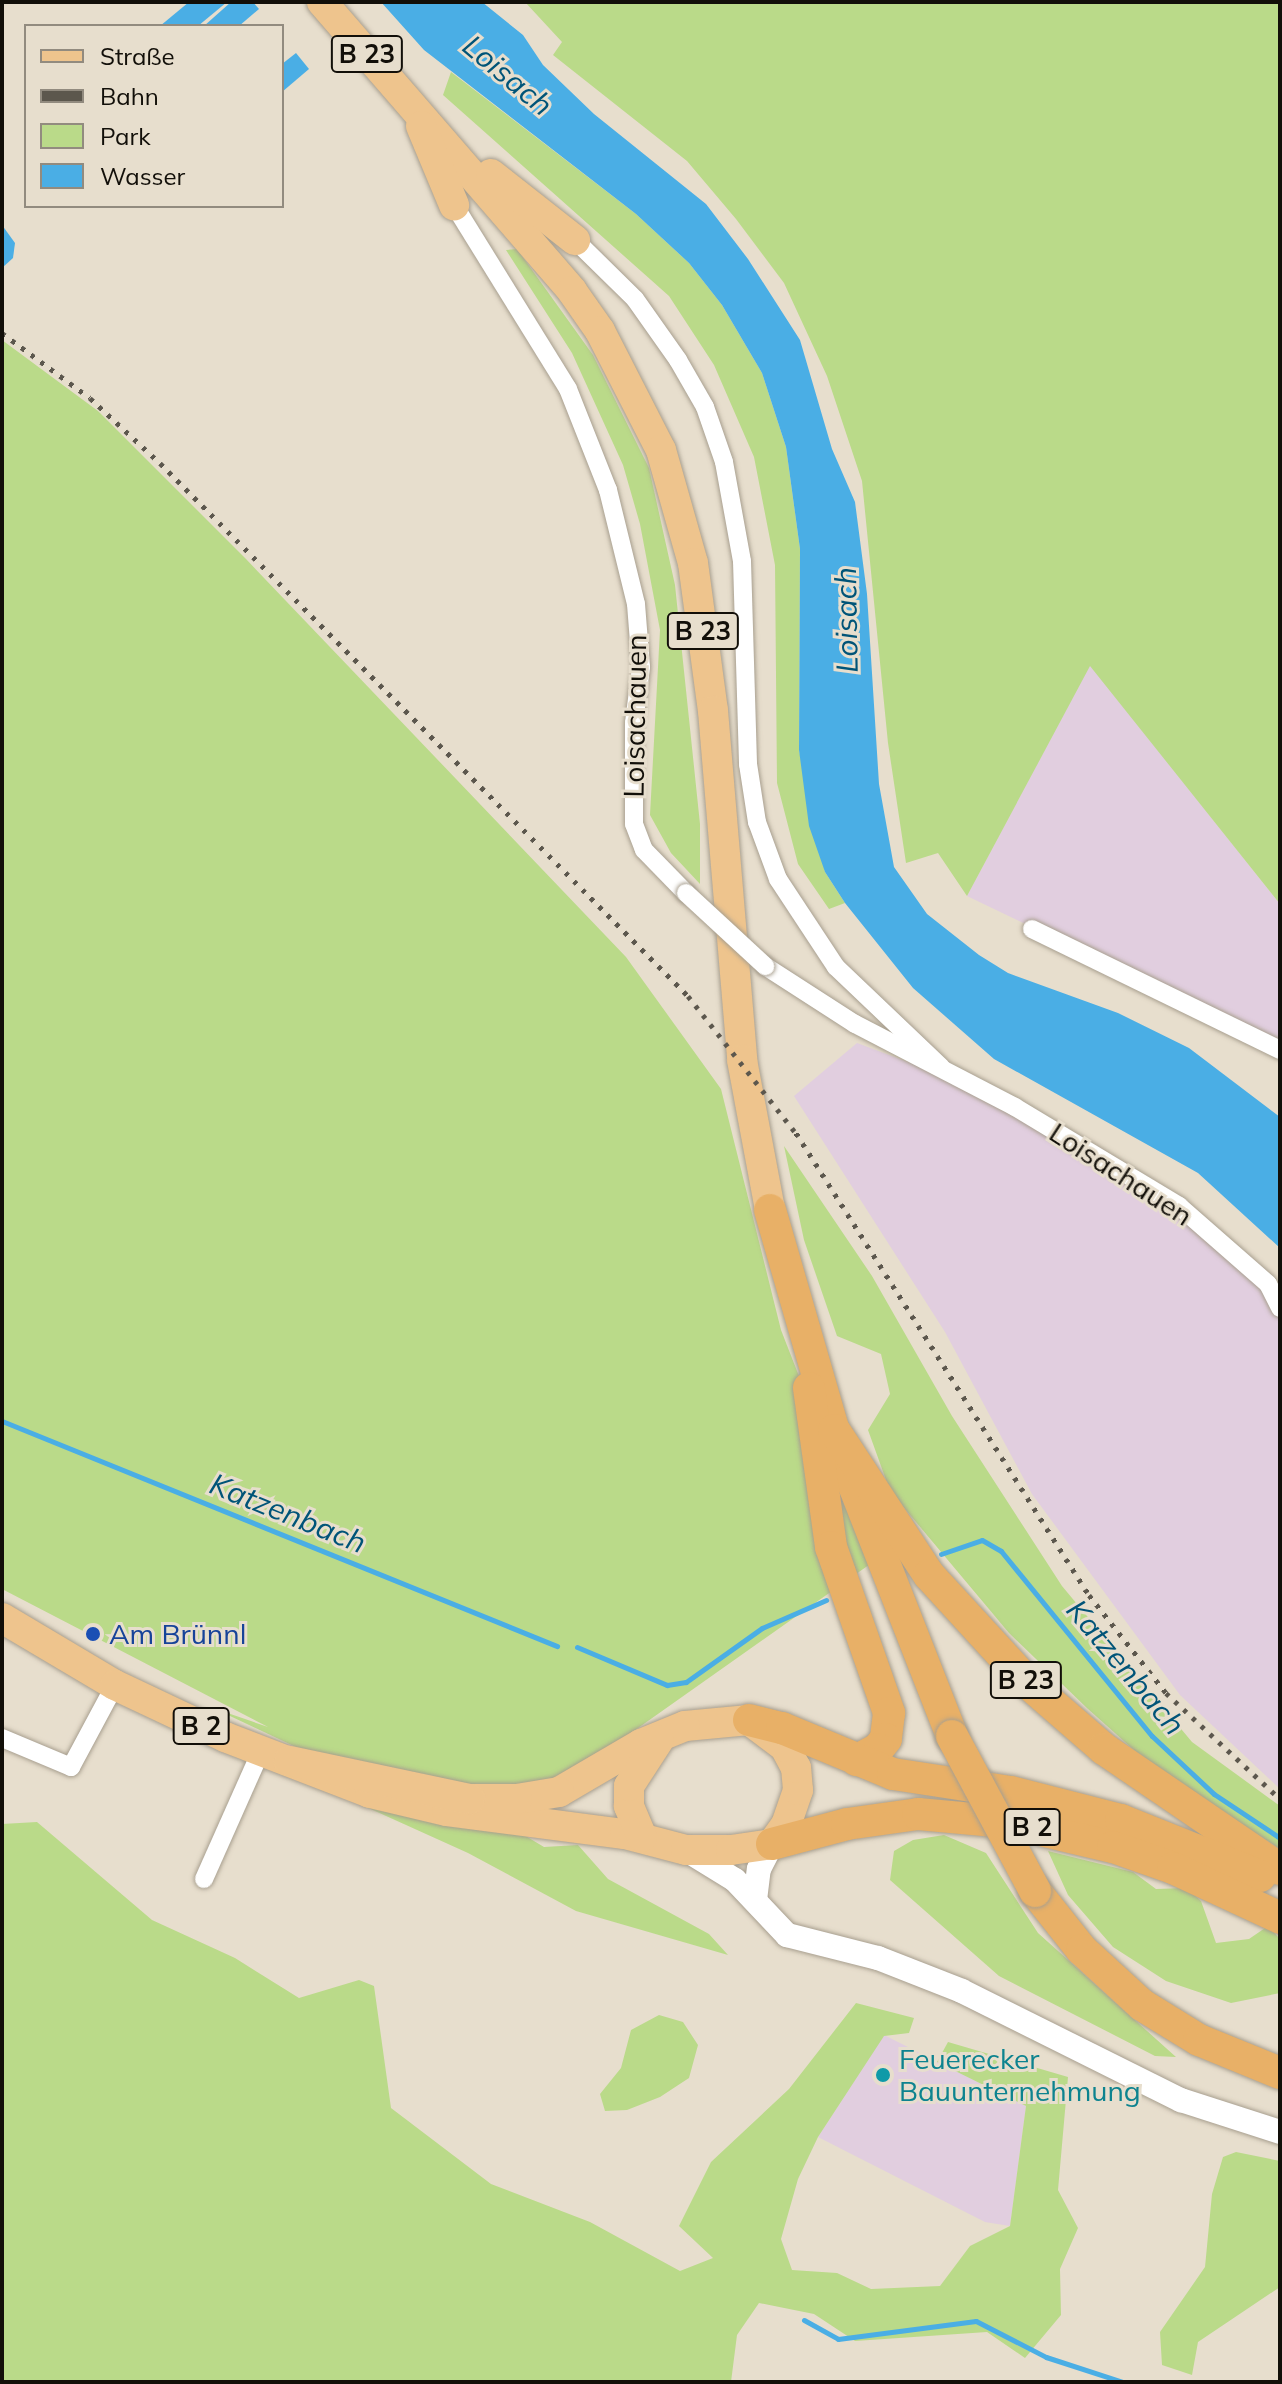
<!DOCTYPE html>
<html>
<head>
<meta charset="utf-8">
<style>
  body { margin:0 }
  #map { position:relative; width:1282px; height:2384px; overflow:hidden; background:#e7decd; font-family:Mulish,sans-serif }
  div>[style] { position:absolute }
  [style*='--x'] { left:calc(var(--x)*1px); top:calc(var(--y)*1px); width:calc(var(--w)*1px); rotate:calc(var(--a)*1deg) }
  .industrial>* { inset:0; background:#e1cedf }
  .green>* { inset:0; background:#bada89 }
  .water>* { inset:0; background:#4aaee5 }
  .stream>* { height:5px; margin:-2.5px; padding:0 2.5px; transform-origin:2.5px; border-radius:2.5px; background:#4aaee5 }
  .roads { filter:drop-shadow(0 0 2px #a89f8f) drop-shadow(0 0 2px #a89f8f) }
  .minor>* { height:18px; margin:-9px; padding:0 9px; transform-origin:9px; border-radius:9px; background:#fff }
  .tertiary>* { height:24px; margin:-12px; padding:0 12px; transform-origin:12px; border-radius:12px; background:#fff }
  .primary>* { height:30px; margin:-15px; padding:0 15px; transform-origin:15px; border-radius:15px; background:#eec48d }
  .trunk>* { height:32px; margin:-16px; padding:0 16px; transform-origin:16px; border-radius:16px; background:#e8b067 }
  .rail>* { height:5px; margin-top:-2.5px; transform-origin:0; background:repeating-linear-gradient(90deg,#5c574d 0 4px,transparent 0 12px) }
  .bridges { filter:drop-shadow(0 0 2px #a89f8f) drop-shadow(0 0 2px #a89f8f) }
  .minor-bridge>* { height:18px; margin:-9px; padding:0 9px; transform-origin:9px; border-radius:9px; background:#fff }
  .trunk-bridge>* { height:32px; margin:-16px; padding:0 16px; transform-origin:16px; border-radius:16px; background:#e8b067 }
  .dots>* { width:22px; height:22px; translate:-50% -50%; box-sizing:border-box; border:4px solid #e7decd; border-radius:50% }
  span { translate:-50% -50%; white-space:nowrap; text-align:center; line-height:1.15; -webkit-text-stroke:6px #e7decd; paint-order:stroke }
  .shield-label span { padding:2px 6px; background:#e7decd; border:2px solid; border-radius:6px; -webkit-text-stroke-width:0 }
  .shield-label { font-size:26px; color:#120f09; font-weight:700 }
  .street-label { font-size:28px; color:#120f09 }
  .transit-label { font-size:28px; color:#164399 }
  .left { translate:0 -50%; text-align:left }
  .culture-label { font-size:28px; color:#0d838f }
  .water-label { font-size:30px; color:#005478; font-style:italic }
  .frame { position:absolute; inset:0; border:4px solid #120f09; pointer-events:none }
  .legend { position:absolute; left:24px; top:24px; width:260px; height:184px; box-sizing:border-box; background:#e7decd; border:2px solid #928b7f; margin:0; padding:10px 14px; list-style:none; font-size:24px; color:#120f09 }
  .legend li { display:flex; align-items:center; gap:16px; height:40px }
  .legend b { width:40px; border:2px solid #928b7f }
</style>
</head>
<body>
<div id="map">
  <div class="industrial">
    <i style="clip-path:polygon(1090px 665px,1280px 904px,1280px 1046px,967px 896px)"></i>
    <i style="clip-path:polygon(857px 1043px,908px 1062px,960px 1072px,1183px 1204px,1280px 1295px,1280px 1789px,1180px 1695px,1032px 1494px,945px 1332px,794px 1096px)"></i>
    <i style="clip-path:polygon(884px 2035px,1026px 2106px,1010px 2226px,985px 2222px,818px 2137px)"></i>
  </div>
  <div class="green">
    <i style="clip-path:polygon(525px 2px,1280px 2px,1280px 904px,1090px 666px,967px 896px,938px 853px,906px 863px,888px 743px,862px 481px,827px 376px,784px 283px,736px 219px,687px 161px,553px 55px,562px 42px)"></i>
    <i style="clip-path:polygon(451px 72px,636px 214px,689px 263px,722px 305px,762px 373px,786px 447px,800px 549px,799px 750px,825px 872px,845px 903px,829px 909px,798px 864px,777px 783px,775px 565px,754px 457px,714px 365px,669px 296px,443px 95px)"></i>
    <i style="clip-path:polygon(517px 249px,593px 355px,649px 468px,675px 585px,700px 824px,700px 884px,671px 853px,650px 815px,660px 630px,640px 524px,623px 465px,572px 353px,506px 250px)"></i>
    <i style="clip-path:polygon(2px 340px,98px 411px,246px 559px,626px 957px,721px 1089px,781px 1330px,820px 1430px,890px 1550px,573px 1774px,481px 1793px,319px 1758px,213px 1708px,268px 1727px,2px 1589px)"></i>
    <i style="clip-path:polygon(784px 1146px,872px 1276px,952px 1416px,1062px 1586px,1192px 1742px,1280px 1806px,1280px 1849px,1153px 1767px,1088px 1709px,1009px 1633px,890px 1491px,868px 1430px,890px 1394px,881px 1354px,837px 1336px,804px 1240px)"></i>
    <i style="clip-path:polygon(364px 1806px,524px 1835px,544px 1847px,578px 1845px,608px 1879px,709px 1934px,728px 1955px,576px 1911px,468px 1853px)"></i>
    <i style="clip-path:polygon(37px 1822px,152px 1920px,235px 1958px,299px 1998px,359px 1980px,374px 1986px,391px 2108px,491px 2184px,590px 2222px,680px 2271px,713px 2258px,679px 2226px,711px 2162px,789px 2089px,856px 2003px,914px 2018px,909px 2033px,884px 2036px,818px 2137px,798px 2179px,781px 2239px,792px 2270px,837px 2273px,871px 2289px,940px 2286px,970px 2246px,1010px 2226px,1026px 2106px,937px 2062px,948px 2042px,1068px 2077px,1058px 2190px,1078px 2228px,1060px 2269px,1061px 2315px,1025px 2358px,987px 2332px,855px 2341px,814px 2314px,759px 2303px,737px 2335px,731px 2382px,2px 2382px,2px 1824px)"></i>
    <i style="clip-path:polygon(944px 1835px,986px 1853px,1038px 1933px,1176px 2057px,1155px 2056px,999px 1976px,890px 1880px,894px 1851px,913px 1840px)"></i>
    <i style="clip-path:polygon(1048px 1851px,1133px 1872px,1156px 1889px,1186px 1888px,1201px 1901px,1216px 1943px,1249px 1939px,1268px 1926px,1280px 1939px,1280px 1993px,1231px 2003px,1166px 1981px,1113px 1947px,1068px 1895px)"></i>
    <i style="clip-path:polygon(659px 2015px,683px 2022px,698px 2045px,689px 2078px,660px 2097px,627px 2110px,605px 2111px,600px 2094px,621px 2068px,631px 2030px)"></i>
    <i style="clip-path:polygon(1236px 2152px,1280px 2161px,1280px 2287px,1198px 2342px,1192px 2375px,1162px 2365px,1160px 2332px,1205px 2267px,1212px 2194px,1223px 2157px)"></i>
  </div>
  <div class="water">
    <i style="clip-path:polygon(189px 2px,227px 2px,198px 26px,160px 26px)"></i>
    <i style="clip-path:polygon(231px 2px,253px 2px,259px 9px,239px 26px,204px 26px)"></i>
    <i style="clip-path:polygon(381px 2px,482px 2px,523px 35px,543px 65px,594px 114px,706px 204px,748px 259px,800px 340px,832px 449px,855px 502px,867px 594px,879px 784px,894px 867px,927px 914px,979px 955px,1008px 973px,1118px 1013px,1189px 1048px,1280px 1117px,1280px 1248px,1198px 1173px,994px 1059px,913px 988px,845px 903px,825px 872px,809px 826px,799px 750px,800px 549px,786px 447px,762px 373px,722px 305px,689px 263px,636px 214px,424px 50px)"></i>
    <i style="clip-path:polygon(296px 53px,309px 69px,282px 92px,282px 64px)"></i>
    <i style="clip-path:polygon(2px 225px,15px 243px,13px 258px,2px 268px)"></i>
  </div>
  <div class="stream">
    <i style="--x:2;--y:1421;--w:599;--a:22.07"></i>
    <i style="--x:941;--y:1554;--w:43;--a:-18.9"></i>
    <i style="--x:982;--y:1540;--w:22;--a:30"></i>
    <i style="--x:1001;--y:1551;--w:239;--a:50.8"></i>
    <i style="--x:1152;--y:1736;--w:85;--a:43.1"></i>
    <i style="--x:1214;--y:1794;--w:79;--a:33.7"></i>
    <i style="--x:577;--y:1647;--w:98;--a:22.9"></i>
    <i style="--x:667;--y:1685;--w:19;--a:-9"></i>
    <i style="--x:686;--y:1682;--w:93;--a:-35.4"></i>
    <i style="--x:762;--y:1628;--w:70;--a:-23.6"></i>
    <i style="--x:804;--y:2320;--w:39;--a:29"></i>
    <i style="--x:838;--y:2339;--w:139;--a:-7.4"></i>
    <i style="--x:976;--y:2321;--w:79;--a:27.2"></i>
    <i style="--x:1046;--y:2357;--w:81;--a:18"></i>
  </div>
  <div class="roads">
    <div class="minor">
      <i style="--x:454;--y:205;--w:216;--a:58.2"></i>
      <i style="--x:568;--y:389;--w:109;--a:68.4"></i>
      <i style="--x:608;--y:490;--w:117;--a:76.2"></i>
      <i style="--x:636;--y:604;--w:63;--a:85.5"></i>
      <i style="--x:641;--y:667;--w:56;--a:97.1"></i>
      <i style="--x:634;--y:723;--w:101;--a:90"></i>
      <i style="--x:634;--y:824;--w:28;--a:69"></i>
      <i style="--x:644;--y:850;--w:60;--a:45.7"></i>
      <i style="--x:575;--y:240;--w:84;--a:44.5"></i>
      <i style="--x:635;--y:299;--w:75;--a:54.8"></i>
      <i style="--x:678;--y:360;--w:54;--a:60.1"></i>
      <i style="--x:705;--y:407;--w:58;--a:70.9"></i>
      <i style="--x:724;--y:462;--w:101;--a:79.7"></i>
      <i style="--x:742;--y:561;--w:203;--a:88.3"></i>
      <i style="--x:748;--y:764;--w:59;--a:81.2"></i>
      <i style="--x:757;--y:822;--w:61;--a:69.8"></i>
      <i style="--x:778;--y:879;--w:105;--a:56.6"></i>
      <i style="--x:836;--y:967;--w:145;--a:43.6"></i>
      <i style="--x:1032;--y:929;--w:276;--a:26"></i>
      <i style="--x:765;--y:966;--w:107;--a:32.8"></i>
      <i style="--x:855;--y:1024;--w:180;--a:27.4"></i>
      <i style="--x:1015;--y:1107;--w:192;--a:31.1"></i>
      <i style="--x:1179;--y:1206;--w:118;--a:41.2"></i>
      <i style="--x:1268;--y:1284;--w:27;--a:63"></i>
      <i style="--x:2;--y:1738;--w:75;--a:22.8"></i>
      <i style="--x:71;--y:1767;--w:93;--a:-61.8"></i>
      <i style="--x:204;--y:1879;--w:140;--a:-66"></i>
    </div>
    <div class="tertiary">
      <i style="--x:688;--y:1851;--w:55;--a:31.7"></i>
      <i style="--x:735;--y:1880;--w:76;--a:46.6"></i>
      <i style="--x:787;--y:1935;--w:94;--a:14.2"></i>
      <i style="--x:878;--y:1958;--w:90;--a:21.4"></i>
      <i style="--x:962;--y:1991;--w:245;--a:26.5"></i>
      <i style="--x:1181;--y:2100;--w:104;--a:17.9"></i>
      <i style="--x:755;--y:1900;--w:31;--a:-83"></i>
      <i style="--x:759;--y:1869;--w:28;--a:-63"></i>
    </div>
    <div class="primary">
      <i style="--x:322;--y:2;--w:382;--a:49.1"></i>
      <i style="--x:572;--y:291;--w:49;--a:55"></i>
      <i style="--x:600;--y:331;--w:134;--a:62.9"></i>
      <i style="--x:661;--y:450;--w:117;--a:74.2"></i>
      <i style="--x:693;--y:563;--w:149;--a:82.3"></i>
      <i style="--x:713;--y:711;--w:350;--a:85.2"></i>
      <i style="--x:742;--y:1060;--w:153;--a:79.4"></i>
      <i style="--x:421;--y:126;--w:86;--a:67.3"></i>
      <i style="--x:491;--y:174;--w:107;--a:38.2"></i>
      <i style="--x:2;--y:1618;--w:131;--a:30.7"></i>
      <i style="--x:115;--y:1685;--w:122;--a:25.3"></i>
      <i style="--x:225;--y:1737;--w:155;--a:21.1"></i>
      <i style="--x:370;--y:1793;--w:79;--a:13.2"></i>
      <i style="--x:447;--y:1811;--w:179;--a:7.4"></i>
      <i style="--x:625;--y:1834;--w:63;--a:14.7"></i>
      <i style="--x:686;--y:1850;--w:45;--a:0"></i>
      <i style="--x:731;--y:1850;--w:41;--a:-8.3"></i>
      <i style="--x:772;--y:1844;--w:24;--a:-54"></i>
      <i style="--x:786;--y:1825;--w:37;--a:-71"></i>
      <i style="--x:798;--y:1790;--w:22;--a:-95"></i>
      <i style="--x:796;--y:1768;--w:24;--a:-118"></i>
      <i style="--x:785;--y:1747;--w:45;--a:-143.1"></i>
      <i style="--x:749;--y:1720;--w:64;--a:174.6"></i>
      <i style="--x:685;--y:1726;--w:48;--a:157.8"></i>
      <i style="--x:641;--y:1744;--w:95;--a:149.7"></i>
      <i style="--x:559;--y:1792;--w:43;--a:170.5"></i>
      <i style="--x:517;--y:1799;--w:47;--a:180"></i>
      <i style="--x:470;--y:1799;--w:185;--a:-168.1"></i>
      <i style="--x:642;--y:1837;--w:34;--a:-113"></i>
      <i style="--x:629;--y:1806;--w:20;--a:-90"></i>
      <i style="--x:629;--y:1786;--w:55;--a:-56.9"></i>
    </div>
    <div class="trunk">
      <i style="--x:770;--y:1210;--w:245;--a:73.9"></i>
      <i style="--x:838;--y:1445;--w:313;--a:68.6"></i>
      <i style="--x:809;--y:1388;--w:161;--a:82.1"></i>
      <i style="--x:831;--y:1547;--w:176;--a:70.7"></i>
      <i style="--x:889;--y:1713;--w:26;--a:97"></i>
      <i style="--x:886;--y:1739;--w:13;--a:129"></i>
      <i style="--x:878;--y:1749;--w:24;--a:152"></i>
      <i style="--x:834;--y:1430;--w:173;--a:56.8"></i>
      <i style="--x:929;--y:1575;--w:148;--a:47.5"></i>
      <i style="--x:1029;--y:1684;--w:99;--a:40.9"></i>
      <i style="--x:1104;--y:1749;--w:213;--a:34.3"></i>
      <i style="--x:749;--y:1720;--w:34;--a:14"></i>
      <i style="--x:782;--y:1728;--w:120;--a:22.5"></i>
      <i style="--x:893;--y:1774;--w:119;--a:8.7"></i>
      <i style="--x:1011;--y:1792;--w:114;--a:14.3"></i>
      <i style="--x:1121;--y:1820;--w:150;--a:21.9"></i>
      <i style="--x:772;--y:1844;--w:78;--a:-14.9"></i>
      <i style="--x:847;--y:1824;--w:72;--a:-8"></i>
      <i style="--x:918;--y:1814;--w:88;--a:5.2"></i>
      <i style="--x:1006;--y:1822;--w:110;--a:13.2"></i>
      <i style="--x:1113;--y:1847;--w:64;--a:19.3"></i>
      <i style="--x:1173;--y:1868;--w:118;--a:25"></i>
      <i style="--x:1035;--y:1891;--w:75;--a:51.5"></i>
      <i style="--x:1082;--y:1950;--w:81;--a:42.5"></i>
      <i style="--x:1142;--y:2005;--w:67;--a:31.6"></i>
      <i style="--x:1199;--y:2040;--w:87;--a:22.2"></i>
    </div>
  </div>
  <div class="rail">
    <i style="--x:2;--y:333;--w:109;--a:36.5"></i>
    <i style="--x:90;--y:398;--w:96;--a:42.9"></i>
    <i style="--x:160;--y:463;--w:750;--a:45.27"></i>
    <i style="--x:688;--y:996;--w:174;--a:51.8"></i>
    <i style="--x:796;--y:1133;--w:547;--a:57.62"></i>
    <i style="--x:1089;--y:1595;--w:125;--a:51.8"></i>
    <i style="--x:1166;--y:1693;--w:156;--a:42.9"></i>
  </div>
  <div class="bridges">
    <div class="minor-bridge">
      <i style="--x:686;--y:893;--w:108;--a:42.7"></i>
    </div>
    <div class="trunk-bridge">
      <i style="--x:952;--y:1736;--w:176;--a:61.8"></i>
    </div>
  </div>
  <div class="dots">
    <i style="left:93px;top:1634px;background:#1a4fb4"></i>
    <i style="left:883px;top:2075px;background:#0f9aa8"></i>
  </div>
  <div class="shield-label">
    <span style="left:367px;top:54px">B 23</span>
    <span style="left:703px;top:631px">B 23</span>
    <span style="left:1026px;top:1680px">B 23</span>
    <span style="left:201px;top:1726px">B 2</span>
    <span style="left:1032px;top:1827px">B 2</span>
  </div>
  <div class="street-label">
    <span style="left:635px;top:716px;rotate:-89deg">Loisachauen</span>
    <span style="left:1121px;top:1174px;rotate:33deg">Loisachauen</span>
  </div>
  <div class="transit-label">
    <span class="left" style="left:109px;top:1634px">Am Brünnl</span>
  </div>
  <div class="culture-label">
    <span class="left" style="left:899px;top:2075px">Feuerecker<br>Bauunternehmung</span>
  </div>
  <div class="water-label">
    <span style="left:508px;top:75px;rotate:40deg">Loisach</span>
    <span style="left:846px;top:620px;rotate:-91deg">Loisach</span>
    <span style="left:288px;top:1513px;rotate:22deg">Katzenbach</span>
    <span style="left:1126px;top:1667px;rotate:50deg">Katzenbach</span>
  </div>
  <div class="frame"></div>
  <ul class="legend">
  <li><b style="height:10px;background:#eec48d"></b>Straße</li>
  <li><b style="height:10px;background:#5c574d"></b>Bahn</li>
  <li><b style="height:22px;background:#bada89"></b>Park</li>
  <li><b style="height:22px;background:#4aaee5"></b>Wasser</li>
  </ul>
</div>
</body>
</html>
